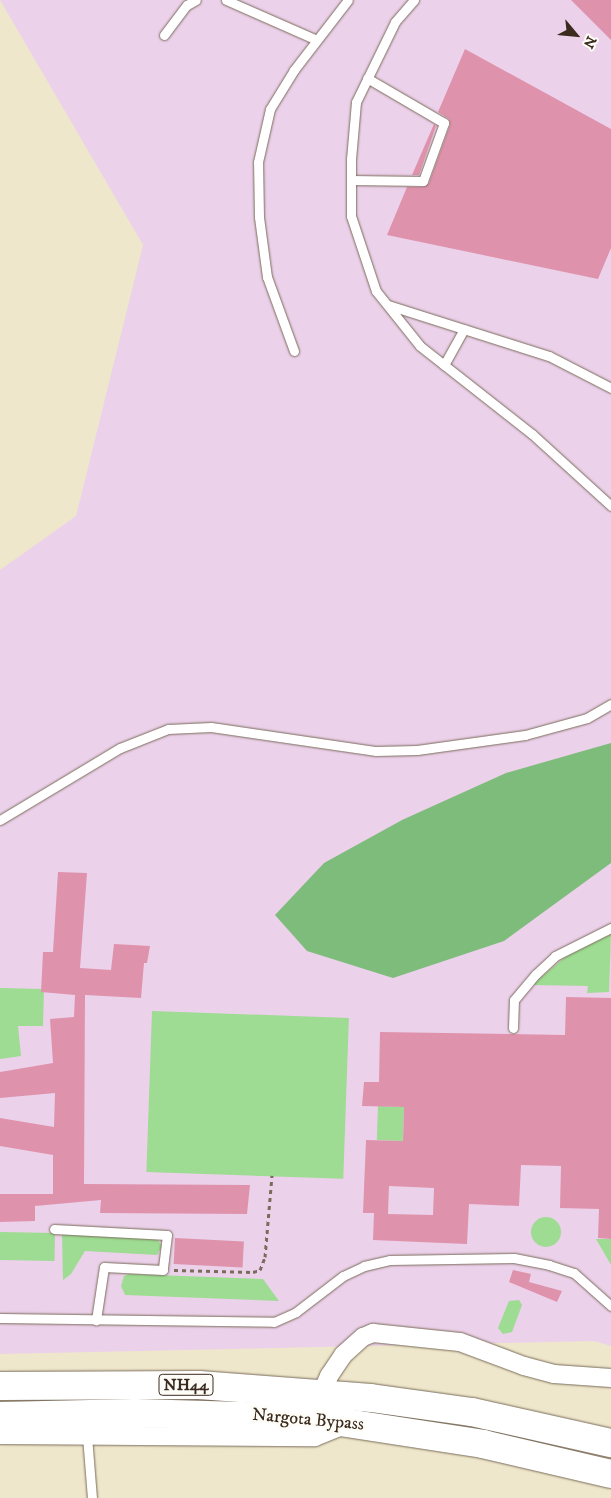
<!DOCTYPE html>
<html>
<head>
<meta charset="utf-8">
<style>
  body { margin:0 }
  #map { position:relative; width:611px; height:1498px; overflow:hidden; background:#efe7cb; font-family:"IM FELL DW Pica",serif }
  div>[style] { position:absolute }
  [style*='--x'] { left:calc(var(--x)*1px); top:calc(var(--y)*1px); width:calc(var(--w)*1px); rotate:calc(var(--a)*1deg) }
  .built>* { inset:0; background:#ecd1ea }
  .green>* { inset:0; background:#9ddc92; transform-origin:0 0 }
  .round { border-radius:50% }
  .forest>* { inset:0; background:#7ebc7c }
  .building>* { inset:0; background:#df92ac; transform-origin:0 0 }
  .path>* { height:3px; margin-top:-1.5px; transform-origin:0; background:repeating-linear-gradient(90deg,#7a6c5b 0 4px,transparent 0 8px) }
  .roads { filter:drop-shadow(0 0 1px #7a6c5b) drop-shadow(0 0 1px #7a6c5b) }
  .lane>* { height:9px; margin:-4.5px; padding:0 4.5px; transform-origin:4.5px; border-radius:4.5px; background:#fff }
  .street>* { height:18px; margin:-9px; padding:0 9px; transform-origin:9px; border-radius:9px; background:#fff }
  .highway>* { height:28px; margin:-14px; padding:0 14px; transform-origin:14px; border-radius:14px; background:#fff }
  span { translate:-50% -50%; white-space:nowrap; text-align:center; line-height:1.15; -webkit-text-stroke:5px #fdfcf7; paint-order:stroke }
  .shield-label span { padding:1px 4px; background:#fdfcf7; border:1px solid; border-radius:4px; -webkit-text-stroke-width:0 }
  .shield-label { font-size:16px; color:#3b2a1e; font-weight:700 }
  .street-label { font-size:18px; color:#3b2a1e }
  .north { position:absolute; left:551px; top:10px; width:50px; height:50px; -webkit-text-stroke:4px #fdfcf7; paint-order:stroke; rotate:118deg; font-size:14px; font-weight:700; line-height:20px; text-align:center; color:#3b2a1e }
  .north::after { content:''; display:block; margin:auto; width:18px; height:22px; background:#3b2a1e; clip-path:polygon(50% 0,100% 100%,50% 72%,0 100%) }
</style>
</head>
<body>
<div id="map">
  <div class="built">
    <i style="clip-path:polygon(0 0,611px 0,611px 1346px,594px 1341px,0 1354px,0 570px,76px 516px,143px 245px)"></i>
  </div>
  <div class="green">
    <i style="clip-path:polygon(611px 932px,609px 992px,587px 993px,588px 986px,532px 985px,578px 946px)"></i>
    <i style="clip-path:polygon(0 988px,44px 989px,43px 1026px,18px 1026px,21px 1056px,0 1059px)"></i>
    <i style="left:152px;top:1011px;width:197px;height:161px;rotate:2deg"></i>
    <i style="left:378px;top:1106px;width:26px;height:34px;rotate:2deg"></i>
    <i class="round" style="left:531px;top:1217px;width:30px;height:30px"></i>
    <i style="left:0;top:1232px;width:55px;height:28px;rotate:1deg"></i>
    <i style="clip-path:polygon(62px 1233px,156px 1237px,162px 1246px,157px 1255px,85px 1251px,71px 1274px,63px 1280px)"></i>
    <i style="clip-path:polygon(596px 1239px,611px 1239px,611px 1265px)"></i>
    <i style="clip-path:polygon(129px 1274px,263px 1279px,279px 1301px,125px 1295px,121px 1286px,124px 1276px)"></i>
    <i style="clip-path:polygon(519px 1300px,522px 1305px,512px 1332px,503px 1334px,498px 1328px,509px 1301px)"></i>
  </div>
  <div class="forest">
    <i style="clip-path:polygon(611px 743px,611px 863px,504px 941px,393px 978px,307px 951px,275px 915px,324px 863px,402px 820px,506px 773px)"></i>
  </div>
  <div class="building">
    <i style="clip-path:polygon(571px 0,611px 0,611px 40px)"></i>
    <i style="clip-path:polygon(465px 49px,611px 129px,611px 248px,598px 279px,387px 235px,407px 187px,423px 187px,429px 183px,450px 125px,449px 119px,438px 112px)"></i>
    <i style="clip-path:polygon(434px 124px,436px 126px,419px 175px,412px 175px)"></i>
    <i style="clip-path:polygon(58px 872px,87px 873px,80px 968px,111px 970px,114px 944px,150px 946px,147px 963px,144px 963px,141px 998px,85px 995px,84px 1184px,250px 1185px,247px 1214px,100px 1213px,101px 1200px,35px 1206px,35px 1221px,0 1222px,0 1194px,53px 1194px,53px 1155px,0 1146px,0 1118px,54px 1127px,55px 1093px,0 1098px,0 1072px,53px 1063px,50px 1019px,74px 1017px,75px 995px,41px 992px,43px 952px,53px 952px)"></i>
    <i style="clip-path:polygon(evenodd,566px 997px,611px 998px,611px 1239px,598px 1238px,599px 1209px,560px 1208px,561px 1166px,521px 1165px,519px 1206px,469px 1204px,467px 1244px,373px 1240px,374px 1213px,363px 1213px,366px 1140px,403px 1141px,404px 1107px,362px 1106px,364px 1082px,379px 1082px,380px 1032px,565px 1035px,566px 997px,389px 1186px,434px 1188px,433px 1215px,388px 1214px,389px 1186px)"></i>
    <i style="left:175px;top:1238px;width:69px;height:26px;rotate:3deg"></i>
    <i style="clip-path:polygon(513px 1270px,531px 1274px,529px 1282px,562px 1291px,557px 1302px,509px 1282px)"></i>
  </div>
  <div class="path">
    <i style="--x:174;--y:1270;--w:79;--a:1.5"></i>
    <i style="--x:253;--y:1272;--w:7;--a:-16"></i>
    <i style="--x:260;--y:1270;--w:14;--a:-69"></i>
    <i style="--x:265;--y:1257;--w:82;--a:-85.1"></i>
  </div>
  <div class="roads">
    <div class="lane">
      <i style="--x:226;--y:0;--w:99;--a:23.7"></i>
      <i style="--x:414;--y:0;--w:29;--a:131"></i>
      <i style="--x:395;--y:22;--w:89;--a:116"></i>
      <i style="--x:356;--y:102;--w:57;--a:95"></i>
      <i style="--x:351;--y:159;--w:57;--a:90"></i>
      <i style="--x:351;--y:216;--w:79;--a:71.6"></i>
      <i style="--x:376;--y:291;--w:70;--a:51.3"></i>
      <i style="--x:420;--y:346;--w:142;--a:38.2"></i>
      <i style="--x:532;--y:434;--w:107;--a:42.3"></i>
      <i style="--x:164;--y:35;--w:38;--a:-53"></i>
      <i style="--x:187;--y:5;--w:10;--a:-29"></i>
      <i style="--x:351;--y:180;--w:72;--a:0.8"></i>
      <i style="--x:423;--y:181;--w:62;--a:-70.1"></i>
      <i style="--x:444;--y:123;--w:89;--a:-149.7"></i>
      <i style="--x:388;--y:305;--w:169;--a:17.6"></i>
      <i style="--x:549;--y:356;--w:70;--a:27.3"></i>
      <i style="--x:294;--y:351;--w:79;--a:-110"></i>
      <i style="--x:267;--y:277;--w:61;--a:-97.6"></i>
      <i style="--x:259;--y:217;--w:55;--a:-91"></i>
      <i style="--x:258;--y:162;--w:54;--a:-77.2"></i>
      <i style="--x:270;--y:109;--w:46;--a:-58.4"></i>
      <i style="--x:294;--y:70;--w:88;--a:-52.4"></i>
      <i style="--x:444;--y:365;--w:41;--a:-60.9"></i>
      <i style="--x:0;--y:820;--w:140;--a:-31"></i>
      <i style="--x:120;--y:748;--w:52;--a:-21.6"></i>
      <i style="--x:168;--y:729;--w:43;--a:-2.7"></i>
      <i style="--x:211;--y:727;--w:167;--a:8.3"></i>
      <i style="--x:376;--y:751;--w:41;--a:-1.4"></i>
      <i style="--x:417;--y:750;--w:109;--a:-7.9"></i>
      <i style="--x:525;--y:735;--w:64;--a:-15.3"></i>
      <i style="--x:587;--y:718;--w:28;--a:-30"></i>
      <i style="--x:513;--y:1028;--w:28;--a:-88"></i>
      <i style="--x:514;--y:1000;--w:34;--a:-50"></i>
      <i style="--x:536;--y:974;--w:26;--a:-43"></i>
      <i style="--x:555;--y:956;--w:63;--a:-26.6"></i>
      <i style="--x:54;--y:1229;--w:113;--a:3"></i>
      <i style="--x:167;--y:1235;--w:35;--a:97"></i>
      <i style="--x:163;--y:1270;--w:59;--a:-177.1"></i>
      <i style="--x:104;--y:1267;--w:54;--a:98.6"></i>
      <i style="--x:0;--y:1318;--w:274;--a:0.8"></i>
      <i style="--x:274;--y:1322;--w:24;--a:-24"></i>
      <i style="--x:296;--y:1312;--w:59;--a:-37.5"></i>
      <i style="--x:343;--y:1276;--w:23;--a:-25"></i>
      <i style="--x:364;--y:1266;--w:27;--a:-13"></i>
      <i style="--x:390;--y:1260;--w:124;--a:-0.9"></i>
      <i style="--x:514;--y:1258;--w:36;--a:11"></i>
      <i style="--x:549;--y:1265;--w:26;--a:18"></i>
      <i style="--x:574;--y:1273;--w:50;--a:41.7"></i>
      <i style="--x:87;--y:1436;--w:62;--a:85.4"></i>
    </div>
    <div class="street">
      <i style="--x:317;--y:1403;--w:30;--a:-66"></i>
      <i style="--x:329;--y:1376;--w:25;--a:-56"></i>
      <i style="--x:343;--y:1355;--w:27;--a:-42"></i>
      <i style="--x:363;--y:1337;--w:11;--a:-22"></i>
      <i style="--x:373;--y:1333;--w:87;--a:5.9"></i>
      <i style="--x:460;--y:1342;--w:68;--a:20.6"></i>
      <i style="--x:524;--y:1366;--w:31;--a:15"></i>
      <i style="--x:554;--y:1374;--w:57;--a:4"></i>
      <i style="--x:0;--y:1435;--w:315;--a:0.4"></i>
      <i style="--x:315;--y:1437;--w:32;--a:-22"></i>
    </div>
    <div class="highway">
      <i style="--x:0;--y:1386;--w:199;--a:-0.3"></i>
      <i style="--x:199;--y:1385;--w:172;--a:4.3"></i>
      <i style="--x:371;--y:1398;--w:102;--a:7.9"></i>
      <i style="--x:472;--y:1412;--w:142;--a:12.6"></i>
      <i style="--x:0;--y:1416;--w:135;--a:-1.3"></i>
      <i style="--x:135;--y:1413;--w:179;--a:1.6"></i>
      <i style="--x:314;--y:1418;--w:171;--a:8.7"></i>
      <i style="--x:483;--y:1444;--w:131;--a:13.2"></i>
    </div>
  </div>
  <div class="shield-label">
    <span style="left:186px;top:1385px">NH44</span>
  </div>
  <div class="street-label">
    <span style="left:308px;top:1420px;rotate:5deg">Nargota Bypass</span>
  </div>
  <div class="north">N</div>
</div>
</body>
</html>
